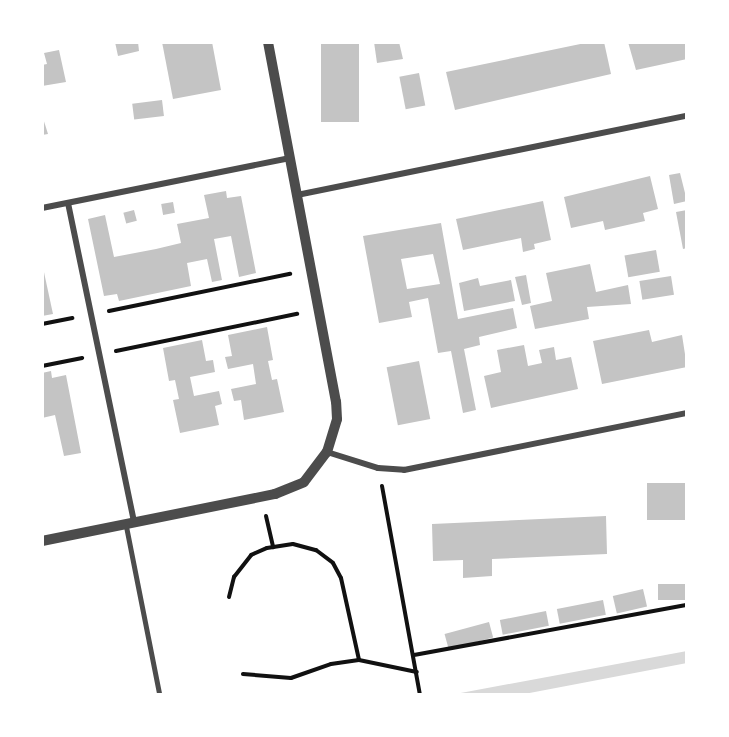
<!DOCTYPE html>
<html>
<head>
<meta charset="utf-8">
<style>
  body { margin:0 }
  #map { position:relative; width:729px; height:737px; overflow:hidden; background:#fff; font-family:"Golos Text",sans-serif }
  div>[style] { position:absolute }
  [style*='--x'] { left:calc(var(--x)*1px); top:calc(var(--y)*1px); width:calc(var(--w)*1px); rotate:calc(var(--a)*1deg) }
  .water>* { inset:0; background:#d9d9d9 }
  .building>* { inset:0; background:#c4c4c4; transform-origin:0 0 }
  .path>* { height:4px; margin:-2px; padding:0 2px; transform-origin:2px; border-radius:2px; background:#111 }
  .service>* { height:4.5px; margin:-2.25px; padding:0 2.25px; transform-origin:2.25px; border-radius:2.25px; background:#4c4c4c }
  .minor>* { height:6px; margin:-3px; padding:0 3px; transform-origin:3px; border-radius:3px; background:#4c4c4c }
  .tertiary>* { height:10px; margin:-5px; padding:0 5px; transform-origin:5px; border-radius:5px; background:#4c4c4c }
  span { translate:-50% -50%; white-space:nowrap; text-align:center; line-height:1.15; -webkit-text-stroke:4.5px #fff; paint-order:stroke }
  .frame { position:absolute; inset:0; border:44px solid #fff; pointer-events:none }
</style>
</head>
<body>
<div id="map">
  <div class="water">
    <i style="clip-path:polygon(687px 651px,687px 663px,519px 695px,450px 695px)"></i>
  </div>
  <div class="building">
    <i style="clip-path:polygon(115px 42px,138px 42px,139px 51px,118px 56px)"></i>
    <i style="clip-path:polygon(162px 42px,212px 42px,221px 90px,173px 99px)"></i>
    <i style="left:321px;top:42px;width:38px;height:80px"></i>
    <i style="clip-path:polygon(374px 42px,399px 42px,403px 59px,377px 63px)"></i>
    <i style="clip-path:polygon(590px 42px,604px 42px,611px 74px,455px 110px,446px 72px)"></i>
    <i style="clip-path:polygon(628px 42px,687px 42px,687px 59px,636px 70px)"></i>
    <i style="clip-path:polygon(59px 50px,66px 82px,42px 86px,42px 65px,47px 64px,44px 53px)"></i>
    <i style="left:419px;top:73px;width:33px;height:20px;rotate:79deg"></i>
    <i style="left:162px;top:100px;width:16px;height:30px;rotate:83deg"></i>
    <i style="clip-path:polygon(42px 115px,48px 134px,42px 135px)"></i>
    <i style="clip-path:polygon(680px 173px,687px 201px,674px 204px,669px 175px)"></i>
    <i style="clip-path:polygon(650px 176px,658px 209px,643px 213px,645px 221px,605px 230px,603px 221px,571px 228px,564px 197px)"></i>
    <i style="clip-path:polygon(226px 191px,227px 198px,241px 196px,256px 273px,239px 277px,231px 236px,214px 239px,222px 280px,212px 282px,207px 259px,187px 263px,191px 286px,119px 301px,117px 294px,104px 296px,88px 219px,105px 215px,114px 257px,156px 249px,181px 243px,177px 224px,209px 218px,204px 195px)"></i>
    <i style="clip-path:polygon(543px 201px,551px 240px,534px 244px,535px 249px,523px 252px,521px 238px,463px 250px,456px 219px)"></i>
    <i style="left:173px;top:202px;width:11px;height:12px;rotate:80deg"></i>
    <i style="left:134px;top:210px;width:11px;height:11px;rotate:75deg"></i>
    <i style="clip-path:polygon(687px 210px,687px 248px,683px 249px,676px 212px)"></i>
    <i style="clip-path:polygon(evenodd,441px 223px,458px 319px,513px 308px,517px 328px,479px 337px,480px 345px,464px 349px,476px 410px,463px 413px,451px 351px,438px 353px,428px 298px,409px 302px,412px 317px,379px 323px,363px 236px,441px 223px,433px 254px,440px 284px,407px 289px,401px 259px,433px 254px)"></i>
    <i style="left:656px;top:250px;width:22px;height:32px;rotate:80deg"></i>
    <i style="clip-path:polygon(42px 263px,53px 314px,42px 316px)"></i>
    <i style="clip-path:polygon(590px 264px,596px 292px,628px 285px,631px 304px,587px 307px,589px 319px,535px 329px,530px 306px,552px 301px,546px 273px)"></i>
    <i style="clip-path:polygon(526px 275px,531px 303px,522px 305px,515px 277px)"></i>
    <i style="left:671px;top:276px;width:19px;height:32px;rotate:81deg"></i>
    <i style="clip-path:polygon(478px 278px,480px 286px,511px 280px,515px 301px,464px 311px,459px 283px)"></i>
    <i style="clip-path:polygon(267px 327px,273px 360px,268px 361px,272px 380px,277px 379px,284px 412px,244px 420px,241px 400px,234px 401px,231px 389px,256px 384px,253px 364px,228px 369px,225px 357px,232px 356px,228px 335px)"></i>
    <i style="clip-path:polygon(649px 330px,652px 342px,682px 335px,687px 367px,602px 384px,593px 341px)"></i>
    <i style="clip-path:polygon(202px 340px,206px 361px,213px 360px,215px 372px,190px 377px,194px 396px,219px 391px,222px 404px,215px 406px,219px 425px,180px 433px,173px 400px,179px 399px,175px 380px,169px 381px,163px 348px)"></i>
    <i style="clip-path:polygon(524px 345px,528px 366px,542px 363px,539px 350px,554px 347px,556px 360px,571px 357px,578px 389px,491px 408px,484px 376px,501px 372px,497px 350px)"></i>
    <i style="left:419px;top:361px;width:59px;height:33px;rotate:79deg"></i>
    <i style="clip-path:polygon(51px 371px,52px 378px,66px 375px,81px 453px,64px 456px,55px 415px,42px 418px,42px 373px)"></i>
    <i style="left:687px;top:483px;width:37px;height:40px;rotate:90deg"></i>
    <i style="clip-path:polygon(606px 516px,607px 554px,492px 559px,492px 576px,463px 578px,463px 560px,433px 561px,432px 524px)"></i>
    <i style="left:687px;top:584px;width:16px;height:29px;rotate:90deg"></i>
    <i style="left:643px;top:589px;width:18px;height:31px;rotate:77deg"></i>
    <i style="left:603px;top:600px;width:15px;height:47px;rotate:79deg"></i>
    <i style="left:546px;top:611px;width:15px;height:47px;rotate:79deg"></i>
    <i style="left:489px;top:622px;width:16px;height:46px;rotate:75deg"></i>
  </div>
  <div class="path">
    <i style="--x:109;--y:311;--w:185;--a:-11.6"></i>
    <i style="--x:42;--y:324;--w:31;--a:-11"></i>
    <i style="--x:116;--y:351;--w:185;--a:-11.6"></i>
    <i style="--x:42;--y:366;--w:41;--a:-11.3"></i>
    <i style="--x:382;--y:486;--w:212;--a:79.7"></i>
    <i style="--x:266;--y:516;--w:32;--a:77"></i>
    <i style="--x:229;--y:597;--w:21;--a:-76"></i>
    <i style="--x:234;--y:577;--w:28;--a:-52"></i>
    <i style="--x:251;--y:555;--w:17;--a:-24"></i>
    <i style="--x:267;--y:548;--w:26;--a:-9"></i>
    <i style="--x:293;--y:544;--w:24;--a:15"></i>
    <i style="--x:316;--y:550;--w:21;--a:37"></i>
    <i style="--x:333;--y:563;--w:17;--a:62"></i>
    <i style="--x:341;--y:578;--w:84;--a:77.6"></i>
    <i style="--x:414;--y:655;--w:278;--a:-10.4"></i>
    <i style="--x:243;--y:674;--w:48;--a:4.8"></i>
    <i style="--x:291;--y:678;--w:42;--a:-19.3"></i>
    <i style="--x:331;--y:664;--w:28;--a:-8"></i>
    <i style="--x:359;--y:660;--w:59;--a:11.7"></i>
  </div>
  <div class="service">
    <i style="--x:126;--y:524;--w:174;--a:78.8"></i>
  </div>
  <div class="minor">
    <i style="--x:297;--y:195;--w:398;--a:-11.5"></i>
    <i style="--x:68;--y:203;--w:327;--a:78.3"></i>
    <i style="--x:42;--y:208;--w:253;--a:-11.4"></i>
    <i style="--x:327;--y:452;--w:53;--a:17.4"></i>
    <i style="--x:378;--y:468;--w:26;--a:4"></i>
    <i style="--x:404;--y:470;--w:289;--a:-11.4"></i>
  </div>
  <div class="tertiary">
    <i style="--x:42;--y:541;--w:238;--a:-11.4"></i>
    <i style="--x:275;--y:494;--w:31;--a:-22"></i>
    <i style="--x:304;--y:482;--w:38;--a:-53"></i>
    <i style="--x:327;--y:452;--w:34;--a:-73"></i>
    <i style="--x:337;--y:419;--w:17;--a:-93"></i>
    <i style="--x:336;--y:402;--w:366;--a:-100.7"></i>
  </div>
  <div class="frame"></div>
</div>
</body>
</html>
